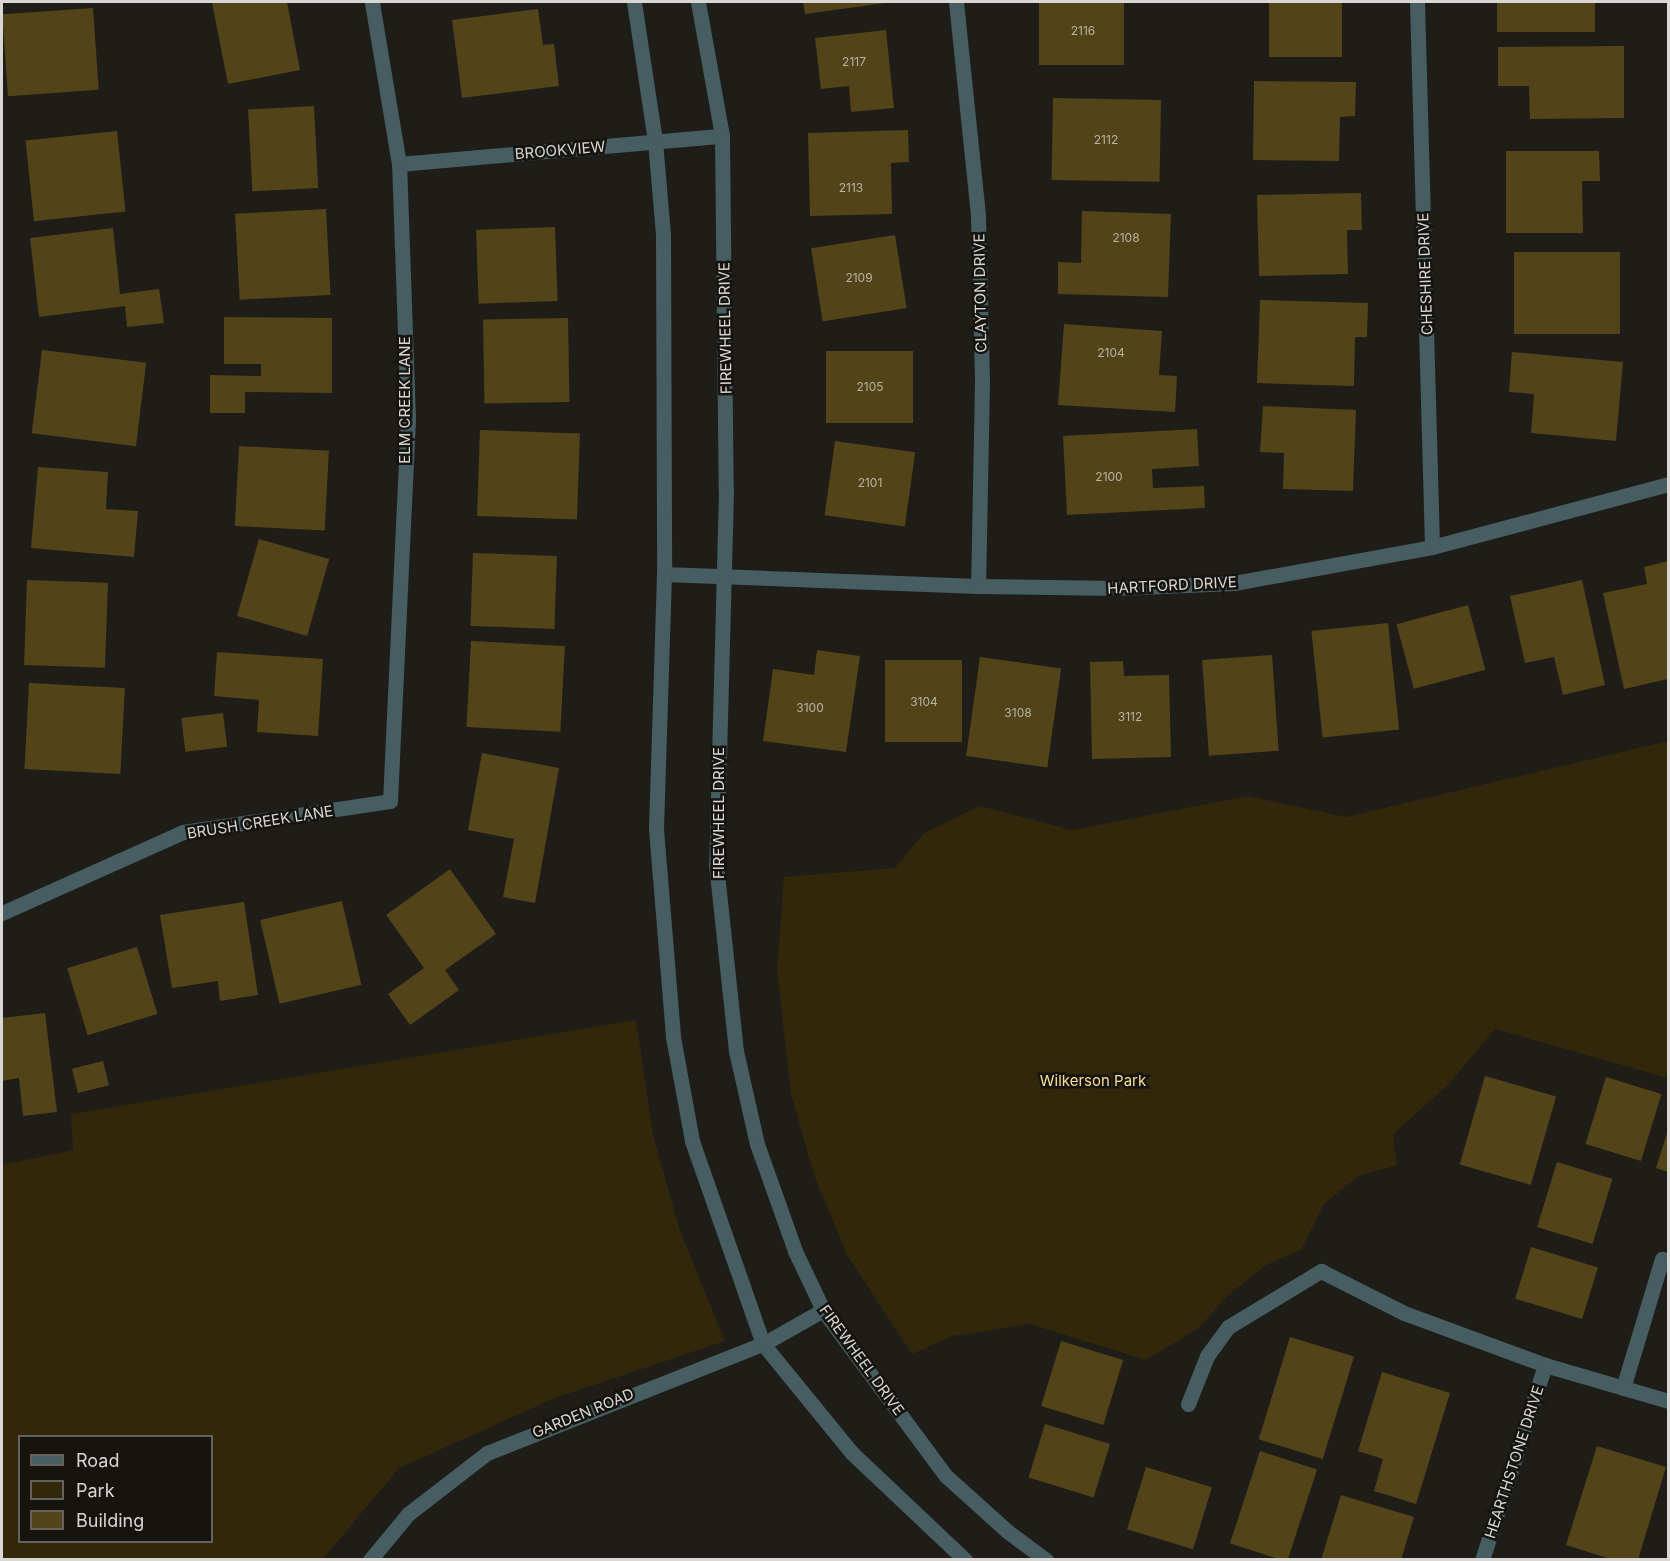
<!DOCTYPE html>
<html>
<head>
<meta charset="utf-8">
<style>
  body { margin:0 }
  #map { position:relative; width:1670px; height:1561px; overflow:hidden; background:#1f1d18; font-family:Inter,sans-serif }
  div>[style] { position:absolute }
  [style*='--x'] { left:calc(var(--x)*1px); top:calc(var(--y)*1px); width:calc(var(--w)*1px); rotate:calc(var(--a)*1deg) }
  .green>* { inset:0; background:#32270a }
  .building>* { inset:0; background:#534318; transform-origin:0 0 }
  .minor>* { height:15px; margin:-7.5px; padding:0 7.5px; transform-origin:7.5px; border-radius:7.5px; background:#465d62 }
  .tertiary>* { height:15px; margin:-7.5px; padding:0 7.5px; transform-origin:7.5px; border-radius:7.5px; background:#465d62 }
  span { translate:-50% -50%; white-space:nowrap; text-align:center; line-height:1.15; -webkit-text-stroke:5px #16140f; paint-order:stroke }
  .number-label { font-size:12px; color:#b7b2a4 }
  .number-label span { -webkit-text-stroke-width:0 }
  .street-label { font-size:15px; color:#d8d7d3 }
  .park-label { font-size:15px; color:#fbdf98 }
  .frame { position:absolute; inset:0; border:3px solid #d8d7d3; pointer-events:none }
  .legend { position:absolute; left:18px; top:1435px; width:195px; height:108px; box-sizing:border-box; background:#16140f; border:2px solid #64625d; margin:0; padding:8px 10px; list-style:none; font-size:18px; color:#d8d7d3 }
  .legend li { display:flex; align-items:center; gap:12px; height:30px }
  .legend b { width:30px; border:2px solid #64625d }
</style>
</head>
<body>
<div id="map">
  <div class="green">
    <i style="clip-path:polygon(1668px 741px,1668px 1078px,1495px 1029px,1448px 1085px,1393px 1134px,1397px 1165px,1359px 1176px,1324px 1204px,1301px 1250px,1266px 1265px,1226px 1297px,1199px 1328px,1146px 1360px,1030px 1324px,953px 1336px,912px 1354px,847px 1255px,814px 1175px,791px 1094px,777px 971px,784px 877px,895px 868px,924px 833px,980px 806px,1072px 830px,1248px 796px,1346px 817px)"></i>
    <i style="clip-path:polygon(evenodd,636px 1020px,653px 1135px,680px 1231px,725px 1341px,555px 1398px,399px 1468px,323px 1559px,2px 1559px,2px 1165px,73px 1150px,71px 1114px,636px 1020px,20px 1436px,212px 1436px,212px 1542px,20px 1542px,20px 1436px)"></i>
  </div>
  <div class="building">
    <i style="clip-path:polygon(287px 2px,300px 70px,228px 84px,212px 3px)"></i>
    <i style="clip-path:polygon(803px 2px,885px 2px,885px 3px,805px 14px)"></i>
    <i style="left:1039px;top:2px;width:85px;height:63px"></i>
    <i style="left:1269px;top:2px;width:73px;height:55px"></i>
    <i style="left:1497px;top:2px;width:98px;height:30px"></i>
    <i style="left:93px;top:8px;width:82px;height:91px;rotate:86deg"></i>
    <i style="clip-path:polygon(538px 9px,543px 45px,554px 44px,559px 86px,462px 98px,452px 20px)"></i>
    <i style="clip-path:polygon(886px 30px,894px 108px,851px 112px,849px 86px,821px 89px,815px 38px)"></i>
    <i style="clip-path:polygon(1624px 46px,1624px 118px,1530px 119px,1529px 86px,1498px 86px,1498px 47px)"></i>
    <i style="clip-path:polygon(1254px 81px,1356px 82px,1355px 116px,1340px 117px,1339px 161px,1253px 160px)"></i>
    <i style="left:1053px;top:98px;width:108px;height:82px;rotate:1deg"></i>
    <i style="left:314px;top:106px;width:82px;height:66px;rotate:87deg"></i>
    <i style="clip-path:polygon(908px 130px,909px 162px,891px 163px,892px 214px,810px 216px,808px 133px)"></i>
    <i style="left:117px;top:131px;width:81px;height:92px;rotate:84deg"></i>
    <i style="clip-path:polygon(1506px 151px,1599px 151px,1600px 181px,1582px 181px,1583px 233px,1506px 233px)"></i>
    <i style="clip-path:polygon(1361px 193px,1362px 230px,1347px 230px,1348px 274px,1259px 276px,1257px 195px)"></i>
    <i style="left:326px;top:209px;width:86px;height:91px;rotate:87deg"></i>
    <i style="clip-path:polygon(1082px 211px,1171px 214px,1168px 297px,1058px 294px,1058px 262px,1081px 263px)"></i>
    <i style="left:555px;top:227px;width:74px;height:79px;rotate:88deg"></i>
    <i style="clip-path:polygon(113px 228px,120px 294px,159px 289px,164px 323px,127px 327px,125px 306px,39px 317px,30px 238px)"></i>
    <i style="left:895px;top:235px;width:74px;height:85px;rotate:81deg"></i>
    <i style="left:1514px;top:252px;width:106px;height:82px"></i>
    <i style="clip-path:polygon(1260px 300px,1368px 303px,1367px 337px,1355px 337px,1354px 386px,1257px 383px)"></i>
    <i style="clip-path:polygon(224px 317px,332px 318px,332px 393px,245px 392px,245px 413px,210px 413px,210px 375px,261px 376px,261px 364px,224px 364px)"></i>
    <i style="left:568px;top:318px;width:84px;height:85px;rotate:89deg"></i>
    <i style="clip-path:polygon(1064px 324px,1162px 331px,1159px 375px,1177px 376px,1175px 412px,1058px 405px)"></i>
    <i style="left:42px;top:350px;width:105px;height:84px;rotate:7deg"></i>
    <i style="left:826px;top:351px;width:87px;height:72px"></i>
    <i style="clip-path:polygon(1512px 352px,1623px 362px,1616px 441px,1531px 433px,1534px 394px,1509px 392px)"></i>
    <i style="clip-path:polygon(1263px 406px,1356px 410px,1353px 491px,1283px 489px,1284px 453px,1260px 452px)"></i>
    <i style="clip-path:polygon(1197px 429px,1199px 466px,1152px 469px,1153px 488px,1204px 486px,1205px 508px,1067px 515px,1063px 436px)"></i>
    <i style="left:480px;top:430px;width:100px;height:86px;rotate:2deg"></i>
    <i style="left:835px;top:441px;width:81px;height:75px;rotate:8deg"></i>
    <i style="left:239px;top:446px;width:90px;height:80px;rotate:3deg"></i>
    <i style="clip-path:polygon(38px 467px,108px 472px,106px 509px,138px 511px,134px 557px,31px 548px)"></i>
    <i style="left:259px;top:539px;width:73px;height:80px;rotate:16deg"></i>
    <i style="left:473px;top:553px;width:84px;height:73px;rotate:2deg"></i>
    <i style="clip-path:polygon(1668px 561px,1668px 679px,1624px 689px,1603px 593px,1647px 584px,1644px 567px)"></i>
    <i style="left:27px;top:580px;width:81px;height:85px;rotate:2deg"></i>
    <i style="clip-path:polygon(1582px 580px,1605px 685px,1563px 695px,1554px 657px,1525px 663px,1510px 596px)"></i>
    <i style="left:1468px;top:605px;width:67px;height:74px;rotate:75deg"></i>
    <i style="left:1388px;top:623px;width:107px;height:77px;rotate:84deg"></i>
    <i style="left:471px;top:641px;width:94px;height:86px;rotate:3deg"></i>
    <i style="clip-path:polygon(817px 650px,860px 656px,846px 752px,763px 741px,773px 669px,814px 675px)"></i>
    <i style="clip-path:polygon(217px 652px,323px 659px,318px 736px,257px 732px,259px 700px,214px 696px)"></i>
    <i style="left:1272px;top:655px;width:96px;height:70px;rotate:86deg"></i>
    <i style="left:980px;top:657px;width:82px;height:100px;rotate:8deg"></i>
    <i style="left:962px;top:660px;width:82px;height:77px;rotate:90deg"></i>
    <i style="clip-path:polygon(1123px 661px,1124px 676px,1169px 675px,1171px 757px,1092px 759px,1090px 662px)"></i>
    <i style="left:29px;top:683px;width:96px;height:86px;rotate:3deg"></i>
    <i style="left:223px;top:713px;width:34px;height:42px;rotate:83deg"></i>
    <i style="clip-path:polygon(482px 753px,559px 768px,535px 903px,503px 897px,514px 839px,468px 830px)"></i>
    <i style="clip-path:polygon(450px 869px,496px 934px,445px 970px,459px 990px,410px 1025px,388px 994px,424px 968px,386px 915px)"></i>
    <i style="left:342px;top:901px;width:86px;height:84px;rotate:77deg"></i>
    <i style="clip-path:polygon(244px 902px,258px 995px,220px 1001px,218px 981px,172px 988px,160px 915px)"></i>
    <i style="left:137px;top:947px;width:70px;height:73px;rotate:73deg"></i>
    <i style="clip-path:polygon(45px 1013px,57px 1112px,23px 1116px,19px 1078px,2px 1081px,2px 1018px)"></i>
    <i style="left:103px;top:1061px;width:25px;height:32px;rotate:76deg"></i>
    <i style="left:1485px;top:1076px;width:74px;height:92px;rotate:16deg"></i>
    <i style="left:1606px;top:1077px;width:58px;height:70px;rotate:17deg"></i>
    <i style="clip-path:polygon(1668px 1130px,1668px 1172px,1656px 1168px)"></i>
    <i style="left:1557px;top:1162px;width:58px;height:68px;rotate:17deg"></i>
    <i style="left:1531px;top:1247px;width:70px;height:54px;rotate:17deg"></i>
    <i style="left:1290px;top:1337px;width:67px;height:107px;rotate:17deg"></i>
    <i style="left:1061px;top:1341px;width:65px;height:68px;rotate:17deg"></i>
    <i style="clip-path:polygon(1382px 1372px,1450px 1393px,1416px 1504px,1374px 1491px,1383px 1459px,1358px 1451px)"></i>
    <i style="left:1045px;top:1424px;width:68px;height:56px;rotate:17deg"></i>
    <i style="clip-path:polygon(1597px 1446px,1666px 1467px,1638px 1560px,1614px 1560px,1566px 1545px)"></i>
    <i style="left:1260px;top:1451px;width:60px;height:97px;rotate:18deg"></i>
    <i style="left:1146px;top:1467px;width:69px;height:65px;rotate:17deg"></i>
    <i style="clip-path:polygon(1341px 1495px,1414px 1517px,1401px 1560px,1321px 1560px)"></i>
  </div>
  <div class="minor">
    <i style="--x:956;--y:2;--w:215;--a:84.1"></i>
    <i style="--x:978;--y:216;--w:166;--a:88.6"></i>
    <i style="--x:982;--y:382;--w:204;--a:91.1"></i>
    <i style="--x:1417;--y:2;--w:545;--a:88.42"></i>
    <i style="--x:399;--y:164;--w:324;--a:-5"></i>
    <i style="--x:664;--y:574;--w:314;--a:2.2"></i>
    <i style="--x:978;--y:586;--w:139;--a:0.8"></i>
    <i style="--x:1117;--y:588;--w:117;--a:-2.4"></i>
    <i style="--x:1234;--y:583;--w:201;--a:-10.3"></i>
    <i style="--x:1432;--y:547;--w:244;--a:-14.9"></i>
    <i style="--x:2;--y:913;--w:198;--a:-24.1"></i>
    <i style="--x:183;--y:832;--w:209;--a:-8.5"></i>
    <i style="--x:390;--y:801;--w:382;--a:-87.3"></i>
    <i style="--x:408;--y:419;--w:255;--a:-92"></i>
    <i style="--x:399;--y:164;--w:164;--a:-99.5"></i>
    <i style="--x:1623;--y:1388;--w:135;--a:-73.2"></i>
    <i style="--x:1188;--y:1404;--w:52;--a:-68.4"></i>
    <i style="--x:1207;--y:1356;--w:36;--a:-54"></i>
    <i style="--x:1228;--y:1327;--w:109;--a:-31.1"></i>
    <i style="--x:1321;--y:1271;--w:93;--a:26.8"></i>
    <i style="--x:1404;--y:1313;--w:150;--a:20.2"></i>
    <i style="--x:1545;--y:1365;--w:128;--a:16.3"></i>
    <i style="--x:1482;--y:1560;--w:205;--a:-72.1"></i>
  </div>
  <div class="tertiary">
    <i style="--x:634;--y:2;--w:141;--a:81.4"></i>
    <i style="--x:655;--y:141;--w:94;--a:85.1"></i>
    <i style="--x:663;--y:235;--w:339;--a:89.8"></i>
    <i style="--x:664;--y:574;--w:255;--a:91.8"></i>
    <i style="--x:656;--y:829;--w:209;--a:85.3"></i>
    <i style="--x:673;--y:1037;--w:106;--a:79.6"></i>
    <i style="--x:692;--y:1141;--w:215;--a:70.7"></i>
    <i style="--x:763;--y:1344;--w:141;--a:50.8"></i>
    <i style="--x:852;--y:1453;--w:156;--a:43.4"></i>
    <i style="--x:698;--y:2;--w:136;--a:79.8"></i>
    <i style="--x:722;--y:136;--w:355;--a:89.4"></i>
    <i style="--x:726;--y:491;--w:373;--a:91.5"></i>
    <i style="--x:716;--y:864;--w:188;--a:83.9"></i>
    <i style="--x:736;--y:1051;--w:95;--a:77.3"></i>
    <i style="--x:757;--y:1144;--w:114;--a:70.4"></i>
    <i style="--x:795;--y:1251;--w:65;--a:64.6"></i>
    <i style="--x:823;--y:1310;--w:207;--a:53.5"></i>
    <i style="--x:946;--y:1476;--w:82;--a:42"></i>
    <i style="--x:1007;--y:1531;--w:49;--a:36.6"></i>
    <i style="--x:370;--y:1560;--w:60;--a:-50.4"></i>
    <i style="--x:408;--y:1514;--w:100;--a:-37.7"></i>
    <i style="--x:487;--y:1453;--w:297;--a:-21.6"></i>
    <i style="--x:763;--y:1344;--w:69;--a:-29.5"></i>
  </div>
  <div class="number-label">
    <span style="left:1083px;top:31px">2116</span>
    <span style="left:854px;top:62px">2117</span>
    <span style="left:1106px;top:140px">2112</span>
    <span style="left:851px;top:188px">2113</span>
    <span style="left:1126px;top:238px">2108</span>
    <span style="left:859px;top:278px">2109</span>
    <span style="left:1111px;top:353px">2104</span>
    <span style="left:870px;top:387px">2105</span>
    <span style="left:1109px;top:477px">2100</span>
    <span style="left:870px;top:483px">2101</span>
    <span style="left:924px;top:702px">3104</span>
    <span style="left:810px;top:708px">3100</span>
    <span style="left:1018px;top:713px">3108</span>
    <span style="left:1130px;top:717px">3112</span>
  </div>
  <div class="street-label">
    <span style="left:560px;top:150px;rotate:-5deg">BROOKVIEW</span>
    <span style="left:1425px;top:274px;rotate:-92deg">CHESHIRE DRIVE</span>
    <span style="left:980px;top:293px;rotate:-91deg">CLAYTON DRIVE</span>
    <span style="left:725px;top:328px;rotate:-91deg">FIREWHEEL DRIVE</span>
    <span style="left:405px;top:400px;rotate:-90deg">ELM CREEK LANE</span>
    <span style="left:1172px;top:585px;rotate:-3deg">HARTFORD DRIVE</span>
    <span style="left:719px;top:813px;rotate:-90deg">FIREWHEEL DRIVE</span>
    <span style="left:260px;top:822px;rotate:-9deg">BRUSH CREEK LANE</span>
    <span style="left:862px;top:1360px;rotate:54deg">FIREWHEEL DRIVE</span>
    <span style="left:583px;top:1413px;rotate:-22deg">GARDEN ROAD</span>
    <span style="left:1514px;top:1462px;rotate:-72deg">HEARTHSTONE DRIVE</span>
  </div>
  <div class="park-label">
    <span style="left:1093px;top:1081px">Wilkerson Park</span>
  </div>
  <div class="frame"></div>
  <ul class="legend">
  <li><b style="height:8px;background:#465d62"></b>Road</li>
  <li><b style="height:16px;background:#32270a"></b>Park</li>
  <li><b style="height:16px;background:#534318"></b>Building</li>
  </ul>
</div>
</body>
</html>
